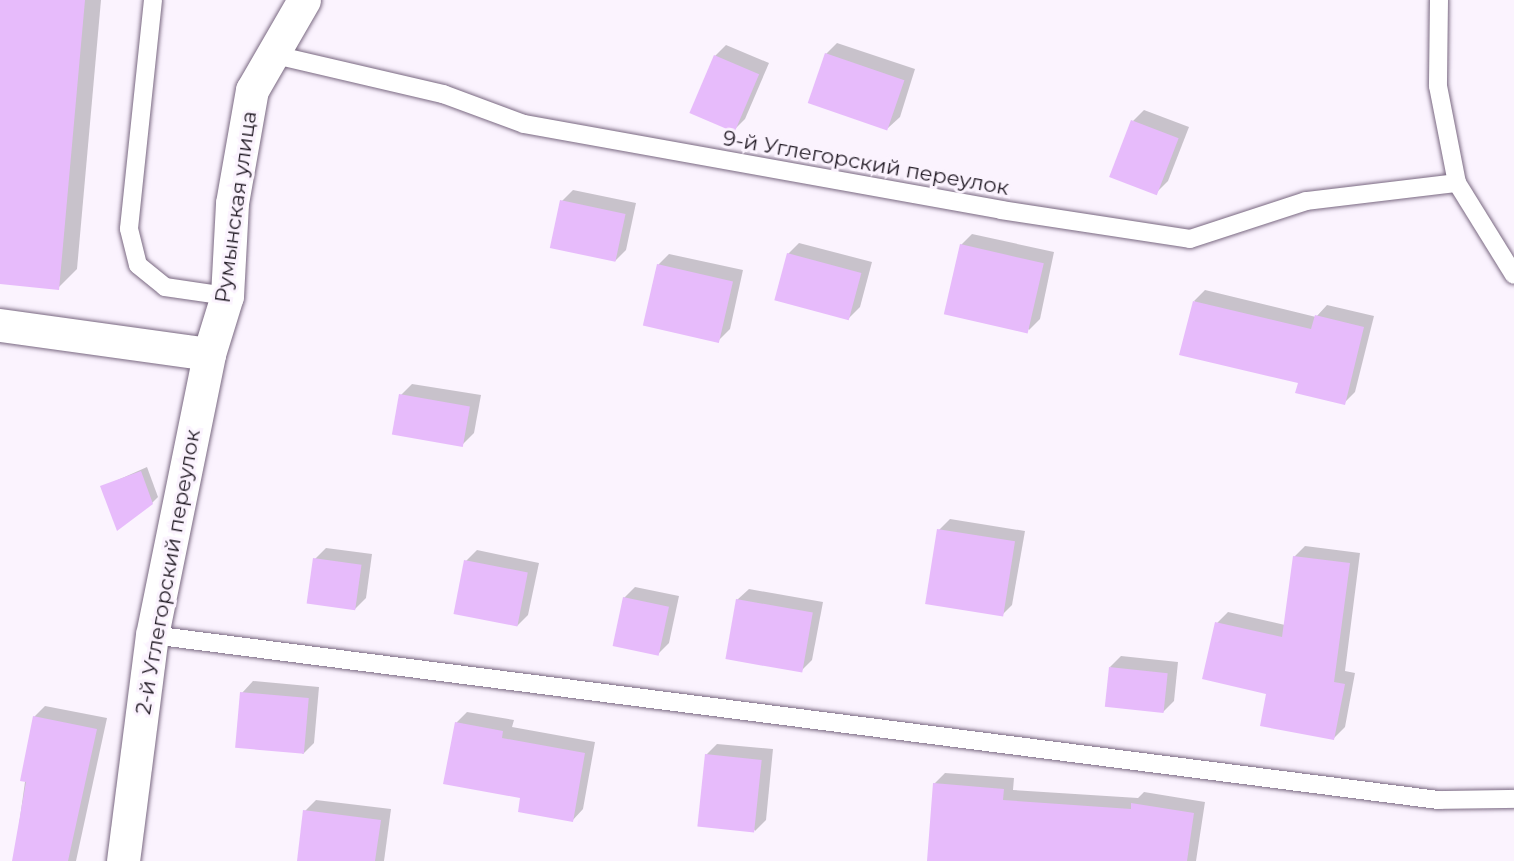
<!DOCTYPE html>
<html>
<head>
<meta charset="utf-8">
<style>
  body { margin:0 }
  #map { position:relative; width:1514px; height:861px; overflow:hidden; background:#fbf3fe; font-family:Montserrat,sans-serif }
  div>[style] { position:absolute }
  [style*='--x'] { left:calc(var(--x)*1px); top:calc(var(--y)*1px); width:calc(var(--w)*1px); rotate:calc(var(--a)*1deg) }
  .shadow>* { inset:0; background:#0003 }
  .building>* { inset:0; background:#e7bbfb; transform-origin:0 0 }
  .roads { filter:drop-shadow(0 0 2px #796881) drop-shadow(0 0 2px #796881) }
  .lane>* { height:18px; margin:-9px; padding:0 9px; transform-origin:9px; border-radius:9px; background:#fff }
  .street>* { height:33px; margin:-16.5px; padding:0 16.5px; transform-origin:16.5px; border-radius:16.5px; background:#fff }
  span { translate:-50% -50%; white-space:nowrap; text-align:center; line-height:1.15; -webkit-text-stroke:6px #fbf3fe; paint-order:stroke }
  .street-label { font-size:21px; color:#201923 }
</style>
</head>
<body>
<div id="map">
  <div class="shadow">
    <i style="clip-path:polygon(0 0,101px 0,77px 269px,58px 288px,0 283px)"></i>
    <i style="clip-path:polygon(837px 43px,915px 69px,900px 117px,888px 128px,826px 54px)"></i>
    <i style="clip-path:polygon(726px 45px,769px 63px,745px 119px,734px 130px,715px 56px)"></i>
    <i style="clip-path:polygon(1144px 110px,1189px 127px,1168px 181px,1157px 192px,1133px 121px)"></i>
    <i style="clip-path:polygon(573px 190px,636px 203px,626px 250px,615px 261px,562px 201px)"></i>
    <i style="clip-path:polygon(972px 234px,1054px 252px,1040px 319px,1029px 330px,961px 245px)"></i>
    <i style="clip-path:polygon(799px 243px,872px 262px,860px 307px,849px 318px,788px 254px)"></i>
    <i style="clip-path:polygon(669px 254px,743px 270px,730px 329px,719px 340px,658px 265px)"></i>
    <i style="clip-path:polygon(1205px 290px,1316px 317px,1327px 305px,1374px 316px,1355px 392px,1344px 403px,1300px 382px,1194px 301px)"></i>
    <i style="clip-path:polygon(412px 384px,481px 395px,474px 433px,463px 444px,401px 395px)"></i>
    <i style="clip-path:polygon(147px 467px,158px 497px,152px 503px,102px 487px)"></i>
    <i style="clip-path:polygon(950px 519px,1025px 531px,1012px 605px,1001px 616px,939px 530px)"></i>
    <i style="clip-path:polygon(1305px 546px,1360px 553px,1345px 671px,1355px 673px,1345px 727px,1334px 738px,1267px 692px,1217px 623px,1228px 612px,1285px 625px,1294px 557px)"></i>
    <i style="clip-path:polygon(326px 548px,372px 554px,366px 598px,355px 609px,315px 559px)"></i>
    <i style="clip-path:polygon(477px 550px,539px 563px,528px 615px,517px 626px,466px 561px)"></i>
    <i style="clip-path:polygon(635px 587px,679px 596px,669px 643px,658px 654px,624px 598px)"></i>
    <i style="clip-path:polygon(749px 589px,823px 602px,812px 660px,801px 671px,737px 600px)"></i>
    <i style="clip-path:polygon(1121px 656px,1178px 662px,1174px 701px,1163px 712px,1110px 667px)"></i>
    <i style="clip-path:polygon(253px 681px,319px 687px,314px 743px,303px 754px,242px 693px)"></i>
    <i style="clip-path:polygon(45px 706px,107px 718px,76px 861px,14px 861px,34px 717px)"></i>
    <i style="clip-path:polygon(467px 712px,514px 720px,512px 727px,595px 742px,583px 809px,572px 821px,456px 723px)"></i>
    <i style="clip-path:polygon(717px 744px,773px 749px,766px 820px,755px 831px,706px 755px)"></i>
    <i style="clip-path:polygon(945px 773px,1014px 778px,1013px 790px,1138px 798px,1144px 792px,1205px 802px,1196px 861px,936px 861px,934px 784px)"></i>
    <i style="clip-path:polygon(316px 800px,391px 809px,384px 861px,298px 861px,305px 811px)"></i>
  </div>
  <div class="building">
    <i style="clip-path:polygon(0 0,85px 0,59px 290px,0 284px)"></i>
    <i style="left:825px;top:53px;width:84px;height:53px;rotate:19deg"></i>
    <i style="left:714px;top:55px;width:49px;height:63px;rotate:23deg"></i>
    <i style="left:1131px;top:120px;width:51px;height:61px;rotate:21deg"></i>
    <i style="left:560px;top:200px;width:67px;height:49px;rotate:12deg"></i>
    <i style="left:960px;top:244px;width:86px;height:72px;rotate:13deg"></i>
    <i style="left:787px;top:253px;width:77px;height:49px;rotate:15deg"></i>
    <i style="left:657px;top:264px;width:78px;height:63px;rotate:13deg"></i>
    <i style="clip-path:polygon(1193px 301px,1311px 329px,1315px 315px,1364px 327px,1345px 405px,1295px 393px,1298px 383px,1179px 355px)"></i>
    <i style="left:399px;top:394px;width:72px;height:41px;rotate:10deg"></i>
    <i style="clip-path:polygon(141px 471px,153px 504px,117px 531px,100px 486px)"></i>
    <i style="left:937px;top:529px;width:79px;height:76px;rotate:9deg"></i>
    <i style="clip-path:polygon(1293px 556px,1350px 563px,1334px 682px,1345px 684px,1334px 740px,1260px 726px,1266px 694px,1202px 679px,1215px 622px,1282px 637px)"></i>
    <i style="left:313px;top:558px;width:49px;height:46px;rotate:8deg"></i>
    <i style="left:464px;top:560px;width:65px;height:55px;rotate:11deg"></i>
    <i style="left:623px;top:597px;width:47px;height:50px;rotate:12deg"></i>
    <i style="left:736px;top:599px;width:78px;height:61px;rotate:10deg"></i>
    <i style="left:1109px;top:667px;width:59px;height:40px;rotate:6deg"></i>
    <i style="left:240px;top:692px;width:69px;height:56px;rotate:5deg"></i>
    <i style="clip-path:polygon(33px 716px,97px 729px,68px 861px,12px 861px,26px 782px,20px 781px)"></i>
    <i style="clip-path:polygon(455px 722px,503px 731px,502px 738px,585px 753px,573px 822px,518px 812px,520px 798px,443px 784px)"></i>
    <i style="left:705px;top:754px;width:57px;height:73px;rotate:6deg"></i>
    <i style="clip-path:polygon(933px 783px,1004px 789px,1003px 800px,1131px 809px,1131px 803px,1194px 813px,1187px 861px,927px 861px)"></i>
    <i style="clip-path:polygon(303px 810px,381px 820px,375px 861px,297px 861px)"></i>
  </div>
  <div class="roads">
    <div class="lane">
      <i style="--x:153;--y:0;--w:230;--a:96"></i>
      <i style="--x:129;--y:229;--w:37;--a:76"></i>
      <i style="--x:138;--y:265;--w:35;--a:39"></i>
      <i style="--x:165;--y:287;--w:63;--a:8.3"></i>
      <i style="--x:1439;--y:0;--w:86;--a:90.7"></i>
      <i style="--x:1438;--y:86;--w:99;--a:78.9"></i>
      <i style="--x:1457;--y:183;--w:108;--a:58.2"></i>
      <i style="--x:271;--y:54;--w:177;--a:13.1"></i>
      <i style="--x:443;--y:94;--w:86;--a:20.3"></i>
      <i style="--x:524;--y:124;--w:485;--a:10.2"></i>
      <i style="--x:1001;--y:210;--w:191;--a:8.7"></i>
      <i style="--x:1190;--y:239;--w:122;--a:-18.1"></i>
      <i style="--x:1306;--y:201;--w:152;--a:-6.8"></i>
      <i style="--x:152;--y:635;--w:1298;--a:7.31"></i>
      <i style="--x:1439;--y:800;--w:75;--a:-0.8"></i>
    </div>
    <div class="street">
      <i style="--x:0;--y:325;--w:211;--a:7.9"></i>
      <i style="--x:123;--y:861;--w:228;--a:-82.7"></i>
      <i style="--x:152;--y:635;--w:287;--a:-78.5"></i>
      <i style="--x:209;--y:354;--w:61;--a:-72.8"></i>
      <i style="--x:227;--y:296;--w:93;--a:-86.9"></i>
      <i style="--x:232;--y:203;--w:115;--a:-80"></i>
      <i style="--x:252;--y:90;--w:104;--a:-60"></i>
    </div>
  </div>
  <div class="street-label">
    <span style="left:866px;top:163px;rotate:10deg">9-й Углегорский переулок</span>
    <span style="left:236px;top:207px;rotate:-82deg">Румынская улица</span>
    <span style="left:168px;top:572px;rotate:-80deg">2-й Углегорский переулок</span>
  </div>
</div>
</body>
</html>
